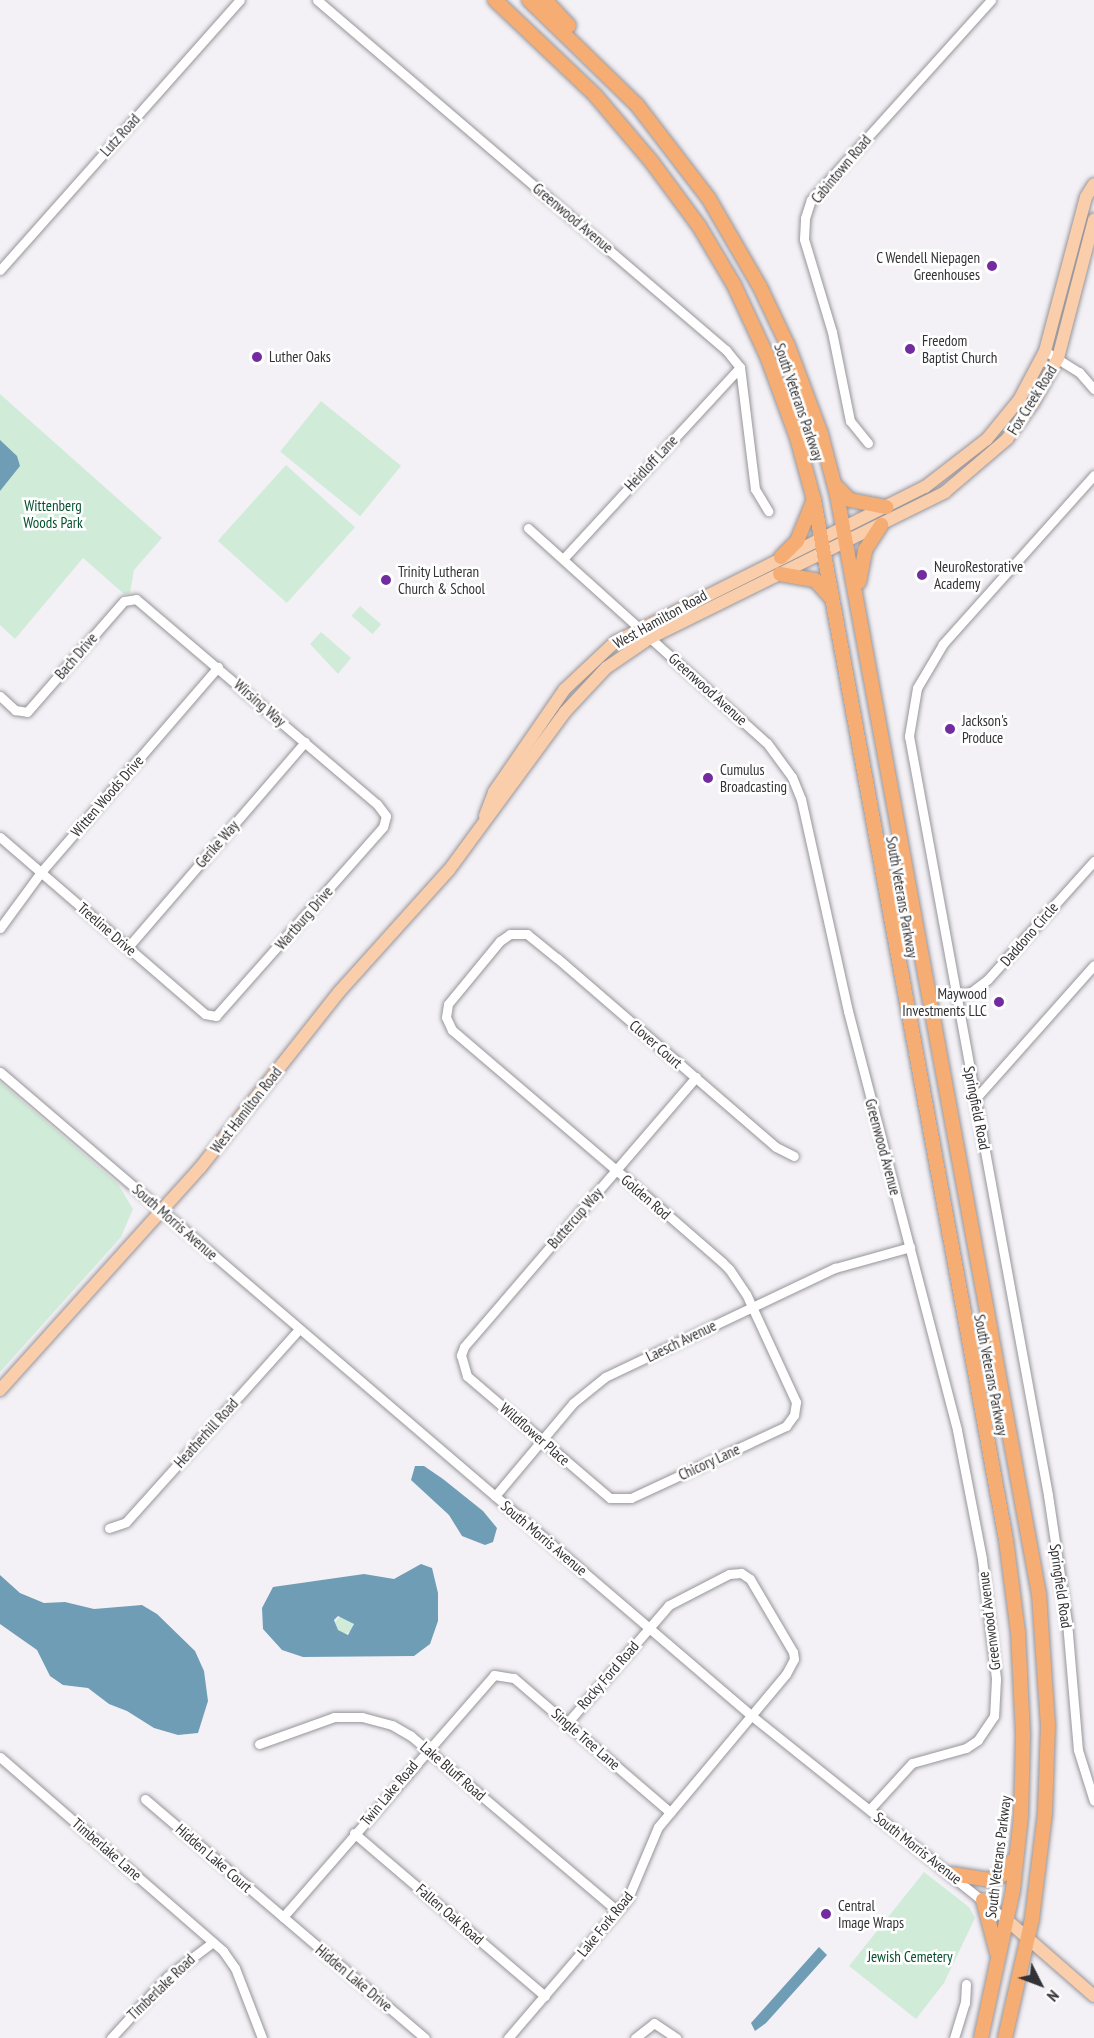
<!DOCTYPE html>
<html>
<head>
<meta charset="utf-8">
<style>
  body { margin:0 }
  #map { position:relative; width:1094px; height:2038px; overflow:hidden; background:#f3f1f6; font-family:"PT Sans Narrow",sans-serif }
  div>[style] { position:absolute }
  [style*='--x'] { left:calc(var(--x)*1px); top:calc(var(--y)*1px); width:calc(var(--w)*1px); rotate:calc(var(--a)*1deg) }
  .green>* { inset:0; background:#d0ecd8; transform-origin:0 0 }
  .round { border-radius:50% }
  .water>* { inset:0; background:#6f9db5 }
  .roads { filter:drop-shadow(0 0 2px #97959a) drop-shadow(0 0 2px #97959a) }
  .minor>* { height:9px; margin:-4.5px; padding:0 4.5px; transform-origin:4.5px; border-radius:4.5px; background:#fff }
  .major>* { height:12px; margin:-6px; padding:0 6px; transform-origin:6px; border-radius:6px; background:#faceab }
  .highway>* { height:14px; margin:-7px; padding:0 7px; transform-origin:7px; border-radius:7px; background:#f6ad73 }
  .dots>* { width:16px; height:16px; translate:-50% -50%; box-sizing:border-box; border:3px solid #fff; border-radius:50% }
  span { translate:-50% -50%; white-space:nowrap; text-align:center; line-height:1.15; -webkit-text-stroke:5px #fff; paint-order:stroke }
  .street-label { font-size:15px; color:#333234 }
  .poi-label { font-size:15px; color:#333234 }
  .right { translate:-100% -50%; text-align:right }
  .left { translate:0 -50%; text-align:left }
  .park-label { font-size:15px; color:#05512d }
  .north { position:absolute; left:1010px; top:1954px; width:60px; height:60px; -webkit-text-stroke:4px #fff; paint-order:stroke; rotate:132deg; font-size:16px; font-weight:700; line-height:24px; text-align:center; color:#333234 }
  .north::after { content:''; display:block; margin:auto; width:21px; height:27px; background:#333234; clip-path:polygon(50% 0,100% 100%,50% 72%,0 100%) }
</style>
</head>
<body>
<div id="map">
  <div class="green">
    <i style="clip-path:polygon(0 394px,162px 538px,134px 570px,130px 593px,124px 594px,83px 558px,15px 639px,0 625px)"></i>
    <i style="left:321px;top:401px;width:103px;height:65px;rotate:39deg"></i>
    <i style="left:286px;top:465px;width:93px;height:102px;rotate:42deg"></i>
    <i style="left:360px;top:606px;width:28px;height:13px;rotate:41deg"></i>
    <i style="clip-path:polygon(321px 632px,351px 658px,338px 674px,310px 644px)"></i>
    <i style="clip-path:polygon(0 1082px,118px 1184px,133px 1209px,121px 1237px,0 1372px)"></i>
    <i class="round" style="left:335px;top:1616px;width:18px;height:18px"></i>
    <i style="clip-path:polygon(924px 1872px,969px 1907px,975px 1918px,944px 1983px,916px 2019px,849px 1966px)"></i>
  </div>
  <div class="water">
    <i style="clip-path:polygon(0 440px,17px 456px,20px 466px,0 491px)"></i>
    <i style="clip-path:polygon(415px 1466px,424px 1466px,443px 1479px,483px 1511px,497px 1528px,493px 1542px,485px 1545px,462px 1536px,449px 1515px,411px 1480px)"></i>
    <i style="clip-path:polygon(evenodd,421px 1564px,432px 1568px,438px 1593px,438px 1621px,430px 1644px,414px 1656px,303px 1657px,282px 1650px,263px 1629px,262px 1608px,273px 1587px,364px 1574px,394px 1579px,421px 1564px,338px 1616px,354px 1624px,348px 1635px,338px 1630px,334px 1620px,338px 1616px)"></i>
    <i style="clip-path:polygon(0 1575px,20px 1593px,44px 1603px,65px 1602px,94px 1609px,142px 1605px,157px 1614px,195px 1651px,204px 1671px,208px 1701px,198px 1733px,178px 1735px,154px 1728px,127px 1711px,109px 1704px,88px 1688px,63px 1685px,50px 1676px,37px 1650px,0 1624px)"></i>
    <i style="clip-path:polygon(819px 1947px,827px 1955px,766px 2023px,755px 2031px,751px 2023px)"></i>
  </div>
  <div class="roads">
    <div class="minor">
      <i style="--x:317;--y:0;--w:538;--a:40.56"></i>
      <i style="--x:726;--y:350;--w:22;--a:51"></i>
      <i style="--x:740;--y:367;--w:123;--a:83"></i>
      <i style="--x:755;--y:489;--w:26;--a:59"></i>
      <i style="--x:0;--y:270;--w:361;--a:-48.4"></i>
      <i style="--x:1045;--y:351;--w:40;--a:32"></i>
      <i style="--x:1079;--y:372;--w:23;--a:49"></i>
      <i style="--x:868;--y:443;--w:28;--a:-129"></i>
      <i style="--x:850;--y:421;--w:91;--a:-101.4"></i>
      <i style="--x:832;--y:332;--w:97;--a:-106.8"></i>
      <i style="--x:804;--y:239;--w:21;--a:-87"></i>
      <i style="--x:805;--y:218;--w:19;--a:-72"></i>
      <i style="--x:811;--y:200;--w:269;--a:-48"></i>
      <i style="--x:1094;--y:475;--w:227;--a:131.8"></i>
      <i style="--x:943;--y:644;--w:51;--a:120.6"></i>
      <i style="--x:917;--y:688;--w:49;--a:99.5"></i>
      <i style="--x:909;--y:736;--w:772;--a:79.62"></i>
      <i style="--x:1048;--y:1495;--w:128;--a:81.5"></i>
      <i style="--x:1067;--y:1622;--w:128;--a:85.1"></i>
      <i style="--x:1078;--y:1750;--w:53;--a:72.6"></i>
      <i style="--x:528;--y:528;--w:321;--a:42"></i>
      <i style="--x:767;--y:743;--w:42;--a:53.7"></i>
      <i style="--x:792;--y:777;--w:24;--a:68"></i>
      <i style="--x:801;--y:799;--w:217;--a:77.5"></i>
      <i style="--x:848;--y:1011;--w:433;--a:75.4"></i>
      <i style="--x:957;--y:1430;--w:131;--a:79"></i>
      <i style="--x:982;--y:1559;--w:121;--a:83.3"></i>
      <i style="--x:996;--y:1679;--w:37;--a:93"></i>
      <i style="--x:994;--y:1716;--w:29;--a:124"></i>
      <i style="--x:978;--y:1740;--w:14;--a:146"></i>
      <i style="--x:966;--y:1748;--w:56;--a:164.5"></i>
      <i style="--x:912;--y:1763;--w:62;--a:132.4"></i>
      <i style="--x:563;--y:559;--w:261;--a:-47.3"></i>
      <i style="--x:0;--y:696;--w:21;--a:43"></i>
      <i style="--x:15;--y:710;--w:12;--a:9"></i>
      <i style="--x:27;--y:712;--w:147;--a:-48.9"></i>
      <i style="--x:124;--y:601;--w:12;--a:-9"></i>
      <i style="--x:136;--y:599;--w:316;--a:40.4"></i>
      <i style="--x:377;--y:804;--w:15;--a:53"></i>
      <i style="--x:386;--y:816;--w:11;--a:105"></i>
      <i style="--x:383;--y:827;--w:252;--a:131.5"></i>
      <i style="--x:216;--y:1016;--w:11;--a:-170"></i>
      <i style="--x:205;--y:1014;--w:271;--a:-139.2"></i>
      <i style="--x:0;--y:928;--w:69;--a:-53.8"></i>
      <i style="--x:41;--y:872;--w:271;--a:-49.2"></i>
      <i style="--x:128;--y:947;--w:271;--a:-49.2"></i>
      <i style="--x:956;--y:995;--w:15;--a:-11"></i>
      <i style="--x:971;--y:992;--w:21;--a:-37"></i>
      <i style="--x:988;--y:979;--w:159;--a:-48.1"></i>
      <i style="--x:0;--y:1072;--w:990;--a:40.58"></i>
      <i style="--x:752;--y:1716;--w:328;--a:38.7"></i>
      <i style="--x:696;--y:1077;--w:123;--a:130.7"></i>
      <i style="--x:616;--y:1170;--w:233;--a:130.7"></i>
      <i style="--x:464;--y:1347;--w:9;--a:111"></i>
      <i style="--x:461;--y:1355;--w:22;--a:74"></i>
      <i style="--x:467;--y:1376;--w:188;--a:40.5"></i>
      <i style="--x:610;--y:1498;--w:21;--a:0"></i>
      <i style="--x:631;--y:1498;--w:171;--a:-24.9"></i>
      <i style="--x:786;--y:1426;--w:14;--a:-54"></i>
      <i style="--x:794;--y:1415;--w:13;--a:-81"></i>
      <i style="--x:796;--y:1402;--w:119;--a:-114.8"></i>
      <i style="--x:746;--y:1294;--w:30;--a:-124"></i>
      <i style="--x:729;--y:1269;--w:10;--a:-135"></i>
      <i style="--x:722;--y:1262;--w:140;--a:-139"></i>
      <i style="--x:616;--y:1170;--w:216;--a:-139.5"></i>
      <i style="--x:452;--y:1030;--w:14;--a:-115"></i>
      <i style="--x:446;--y:1017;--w:13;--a:-81"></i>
      <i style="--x:448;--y:1004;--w:82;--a:-50.5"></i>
      <i style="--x:500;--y:941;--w:12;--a:-35"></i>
      <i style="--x:510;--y:934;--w:17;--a:0"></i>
      <i style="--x:527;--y:934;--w:38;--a:39"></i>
      <i style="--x:557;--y:958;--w:289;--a:40.8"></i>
      <i style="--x:776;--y:1147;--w:20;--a:27"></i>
      <i style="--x:975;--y:1099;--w:179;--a:-48.4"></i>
      <i style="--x:495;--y:1496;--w:121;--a:-50"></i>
      <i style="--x:573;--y:1403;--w:41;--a:-39.1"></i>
      <i style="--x:605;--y:1377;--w:255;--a:-25.4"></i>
      <i style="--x:835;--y:1268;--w:78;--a:-15.6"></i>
      <i style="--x:109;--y:1528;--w:18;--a:-19"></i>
      <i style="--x:126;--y:1522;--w:259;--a:-48.1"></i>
      <i style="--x:259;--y:1744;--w:80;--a:-19.8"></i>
      <i style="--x:334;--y:1717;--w:28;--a:0"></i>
      <i style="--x:362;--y:1717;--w:31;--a:15"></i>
      <i style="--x:392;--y:1725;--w:22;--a:30"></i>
      <i style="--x:411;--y:1736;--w:270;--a:40.3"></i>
      <i style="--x:0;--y:1757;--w:296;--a:41"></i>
      <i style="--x:223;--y:1951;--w:21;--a:55"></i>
      <i style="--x:235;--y:1968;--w:75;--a:68.9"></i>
      <i style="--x:145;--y:1799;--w:368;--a:40.5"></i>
      <i style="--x:354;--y:1833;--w:251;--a:40.5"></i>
      <i style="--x:283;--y:1917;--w:321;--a:-48.9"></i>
      <i style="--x:494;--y:1675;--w:20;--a:9"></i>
      <i style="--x:514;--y:1678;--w:206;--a:40.7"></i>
      <i style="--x:111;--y:2038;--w:84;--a:-47.4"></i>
      <i style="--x:168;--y:1976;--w:56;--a:-37.1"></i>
      <i style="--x:508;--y:2038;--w:184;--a:-49.4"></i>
      <i style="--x:628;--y:1898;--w:77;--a:-67.1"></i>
      <i style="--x:658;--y:1827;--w:199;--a:-50.1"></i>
      <i style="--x:786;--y:1674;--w:17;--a:-62"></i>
      <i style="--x:794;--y:1659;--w:7;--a:-98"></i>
      <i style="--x:793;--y:1652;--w:85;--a:-120.5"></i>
      <i style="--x:750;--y:1579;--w:11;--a:-146"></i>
      <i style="--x:741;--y:1573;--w:12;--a:175"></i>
      <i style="--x:729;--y:1574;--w:68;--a:152.7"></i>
      <i style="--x:669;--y:1605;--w:156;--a:130.8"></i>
      <i style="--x:635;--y:2038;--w:24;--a:-38"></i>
      <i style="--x:654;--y:2023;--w:27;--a:34"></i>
      <i style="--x:954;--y:2038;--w:37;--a:-73"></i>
      <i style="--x:965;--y:2003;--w:19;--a:-87"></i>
    </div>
    <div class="major">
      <i style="--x:485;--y:816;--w:26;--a:-69"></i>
      <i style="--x:494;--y:792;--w:124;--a:-55.5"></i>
      <i style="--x:564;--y:690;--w:70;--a:-43.3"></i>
      <i style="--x:615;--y:642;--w:347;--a:-26.6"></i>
      <i style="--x:925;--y:487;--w:78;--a:-37.7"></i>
      <i style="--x:987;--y:439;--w:50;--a:-50.6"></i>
      <i style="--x:1019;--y:400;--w:55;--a:-62"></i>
      <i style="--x:1045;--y:351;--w:159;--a:-75.1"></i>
      <i style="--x:1086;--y:197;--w:15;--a:-58"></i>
      <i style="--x:0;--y:1390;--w:299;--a:-48"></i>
      <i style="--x:200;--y:1168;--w:224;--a:-51.7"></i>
      <i style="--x:339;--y:992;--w:164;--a:-48"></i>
      <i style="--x:449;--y:870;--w:196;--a:-53.7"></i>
      <i style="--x:565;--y:712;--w:60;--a:-47"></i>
      <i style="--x:606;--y:668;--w:53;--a:-34.3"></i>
      <i style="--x:650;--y:638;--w:329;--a:-26.3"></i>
      <i style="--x:945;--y:492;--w:82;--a:-40.5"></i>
      <i style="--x:1007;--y:439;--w:44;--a:-54.2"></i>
      <i style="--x:1033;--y:403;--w:51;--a:-60.9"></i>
      <i style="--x:1058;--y:358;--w:143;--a:-75.4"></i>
      <i style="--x:1008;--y:1921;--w:114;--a:41.1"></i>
    </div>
    <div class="highway">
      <i style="--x:495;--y:0;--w:138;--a:43.5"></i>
      <i style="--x:595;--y:95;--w:87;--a:49.7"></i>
      <i style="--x:651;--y:161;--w:81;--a:53.6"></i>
      <i style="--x:699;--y:226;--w:69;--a:59.3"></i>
      <i style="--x:734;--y:285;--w:78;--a:65.1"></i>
      <i style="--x:767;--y:356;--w:87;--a:69.9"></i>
      <i style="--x:797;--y:438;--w:64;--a:74.7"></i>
      <i style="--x:814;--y:500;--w:1058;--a:79.54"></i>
      <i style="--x:1006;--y:1540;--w:93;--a:82.6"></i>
      <i style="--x:1018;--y:1632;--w:103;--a:87.2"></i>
      <i style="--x:1023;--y:1735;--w:81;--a:91.4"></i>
      <i style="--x:1021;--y:1816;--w:74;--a:96.2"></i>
      <i style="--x:1013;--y:1890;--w:151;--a:102.2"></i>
      <i style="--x:529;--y:0;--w:151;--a:44.2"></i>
      <i style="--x:637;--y:105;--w:118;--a:52.5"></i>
      <i style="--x:709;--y:199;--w:102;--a:59.9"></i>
      <i style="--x:760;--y:287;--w:65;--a:64.6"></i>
      <i style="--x:788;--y:346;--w:94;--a:69.4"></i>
      <i style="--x:821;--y:434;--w:63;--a:75.3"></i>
      <i style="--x:837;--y:495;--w:1117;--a:79.59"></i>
      <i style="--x:1039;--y:1594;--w:131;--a:86.1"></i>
      <i style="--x:1048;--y:1725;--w:88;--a:92"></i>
      <i style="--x:1045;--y:1813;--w:107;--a:97"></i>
      <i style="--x:1032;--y:1919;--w:122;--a:102.8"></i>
      <i style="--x:545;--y:0;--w:35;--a:47"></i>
      <i style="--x:835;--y:485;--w:21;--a:45"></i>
      <i style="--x:850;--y:500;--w:37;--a:11"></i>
      <i style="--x:781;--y:557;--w:23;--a:-45"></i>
      <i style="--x:797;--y:541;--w:42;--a:-67.7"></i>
      <i style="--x:780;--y:574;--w:36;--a:10"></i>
      <i style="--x:815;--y:580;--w:25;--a:48"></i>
      <i style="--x:859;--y:582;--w:33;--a:-79"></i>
      <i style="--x:865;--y:550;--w:30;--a:-57"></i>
      <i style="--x:952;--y:1874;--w:36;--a:9"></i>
      <i style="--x:988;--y:1880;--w:20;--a:-20"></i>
      <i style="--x:1007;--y:1873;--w:14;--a:-65"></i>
      <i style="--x:983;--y:1900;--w:55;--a:75.2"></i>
    </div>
  </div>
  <div class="dots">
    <i style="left:992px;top:266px;background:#722ca0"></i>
    <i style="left:910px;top:349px;background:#722ca0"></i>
    <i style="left:257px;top:357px;background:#722ca0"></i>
    <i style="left:922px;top:575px;background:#722ca0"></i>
    <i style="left:386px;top:580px;background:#722ca0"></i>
    <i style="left:950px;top:729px;background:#722ca0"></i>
    <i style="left:708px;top:778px;background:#722ca0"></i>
    <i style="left:999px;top:1002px;background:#722ca0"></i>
    <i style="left:826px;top:1914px;background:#722ca0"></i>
  </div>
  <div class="street-label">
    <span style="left:120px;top:135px;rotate:-48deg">Lutz Road</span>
    <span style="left:841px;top:169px;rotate:-50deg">Cabintown Road</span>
    <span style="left:573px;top:218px;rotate:40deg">Greenwood Avenue</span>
    <span style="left:1032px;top:400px;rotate:-58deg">Fox Creek Road</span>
    <span style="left:799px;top:402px;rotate:71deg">South Veterans Parkway</span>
    <span style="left:651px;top:463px;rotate:-47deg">Heidloff Lane</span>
    <span style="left:660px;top:619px;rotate:-29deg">West Hamilton Road</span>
    <span style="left:76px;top:656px;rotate:-49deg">Bach Drive</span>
    <span style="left:708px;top:689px;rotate:42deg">Greenwood Avenue</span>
    <span style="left:260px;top:703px;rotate:41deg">Wirsing Way</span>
    <span style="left:107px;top:796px;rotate:-49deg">Witten Woods Drive</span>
    <span style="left:217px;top:844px;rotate:-49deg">Gerike Way</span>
    <span style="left:902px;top:897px;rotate:80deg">South Veterans Parkway</span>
    <span style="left:304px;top:918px;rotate:-49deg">Wartburg Drive</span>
    <span style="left:107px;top:929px;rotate:41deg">Treeline Drive</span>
    <span style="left:1029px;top:934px;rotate:-49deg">Daddono Circle</span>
    <span style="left:656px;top:1044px;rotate:41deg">Clover Court</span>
    <span style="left:977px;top:1108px;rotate:79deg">Springfield Road</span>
    <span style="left:246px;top:1110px;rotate:-52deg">West Hamilton Road</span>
    <span style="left:883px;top:1147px;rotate:75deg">Greenwood Avenue</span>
    <span style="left:646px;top:1197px;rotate:41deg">Golden Rod</span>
    <span style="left:575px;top:1218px;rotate:-49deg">Buttercup Way</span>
    <span style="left:175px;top:1222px;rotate:41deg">South Morris Avenue</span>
    <span style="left:681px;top:1341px;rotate:-26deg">Laesch Avenue</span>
    <span style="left:991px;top:1375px;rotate:79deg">South Veterans Parkway</span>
    <span style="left:206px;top:1433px;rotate:-48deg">Heatherhill Road</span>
    <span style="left:535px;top:1434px;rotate:41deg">Wildflower Place</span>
    <span style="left:709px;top:1462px;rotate:-25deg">Chicory Lane</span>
    <span style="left:544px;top:1538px;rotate:40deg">South Morris Avenue</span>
    <span style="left:1061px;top:1586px;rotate:82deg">Springfield Road</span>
    <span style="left:989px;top:1621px;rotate:-97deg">Greenwood Avenue</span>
    <span style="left:608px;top:1675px;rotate:-49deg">Rocky Ford Road</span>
    <span style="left:586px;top:1739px;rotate:41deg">Single Tree Lane</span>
    <span style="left:453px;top:1771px;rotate:41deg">Lake Bluff Road</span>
    <span style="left:389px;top:1793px;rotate:-50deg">Twin Lake Road</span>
    <span style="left:918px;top:1848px;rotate:38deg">South Morris Avenue</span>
    <span style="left:107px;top:1849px;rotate:41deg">Timberlake Lane</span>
    <span style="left:998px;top:1857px;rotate:-83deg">South Veterans Parkway</span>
    <span style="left:214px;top:1858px;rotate:41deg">Hidden Lake Court</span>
    <span style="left:450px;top:1914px;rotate:41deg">Fallen Oak Road</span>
    <span style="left:605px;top:1924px;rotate:-51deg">Lake Fork Road</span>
    <span style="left:354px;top:1978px;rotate:40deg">Hidden Lake Drive</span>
    <span style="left:161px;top:1987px;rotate:-44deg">Timberlake Road</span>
  </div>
  <div class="poi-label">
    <span class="right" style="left:980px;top:266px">C Wendell Niepagen<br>Greenhouses</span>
    <span class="left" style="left:922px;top:349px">Freedom<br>Baptist Church</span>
    <span class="left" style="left:269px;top:357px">Luther Oaks</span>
    <span class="left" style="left:934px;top:575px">NeuroRestorative<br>Academy</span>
    <span class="left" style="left:398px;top:580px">Trinity Lutheran<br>Church &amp; School</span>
    <span class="left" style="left:962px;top:729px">Jackson's<br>Produce</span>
    <span class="left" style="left:720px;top:778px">Cumulus<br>Broadcasting</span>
    <span class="right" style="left:987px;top:1002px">Maywood<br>Investments LLC</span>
    <span class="left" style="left:838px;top:1914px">Central<br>Image Wraps</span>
  </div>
  <div class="park-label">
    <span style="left:53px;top:514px">Wittenberg<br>Woods Park</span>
    <span style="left:910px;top:1957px">Jewish Cemetery</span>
  </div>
  <div class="north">N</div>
</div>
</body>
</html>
